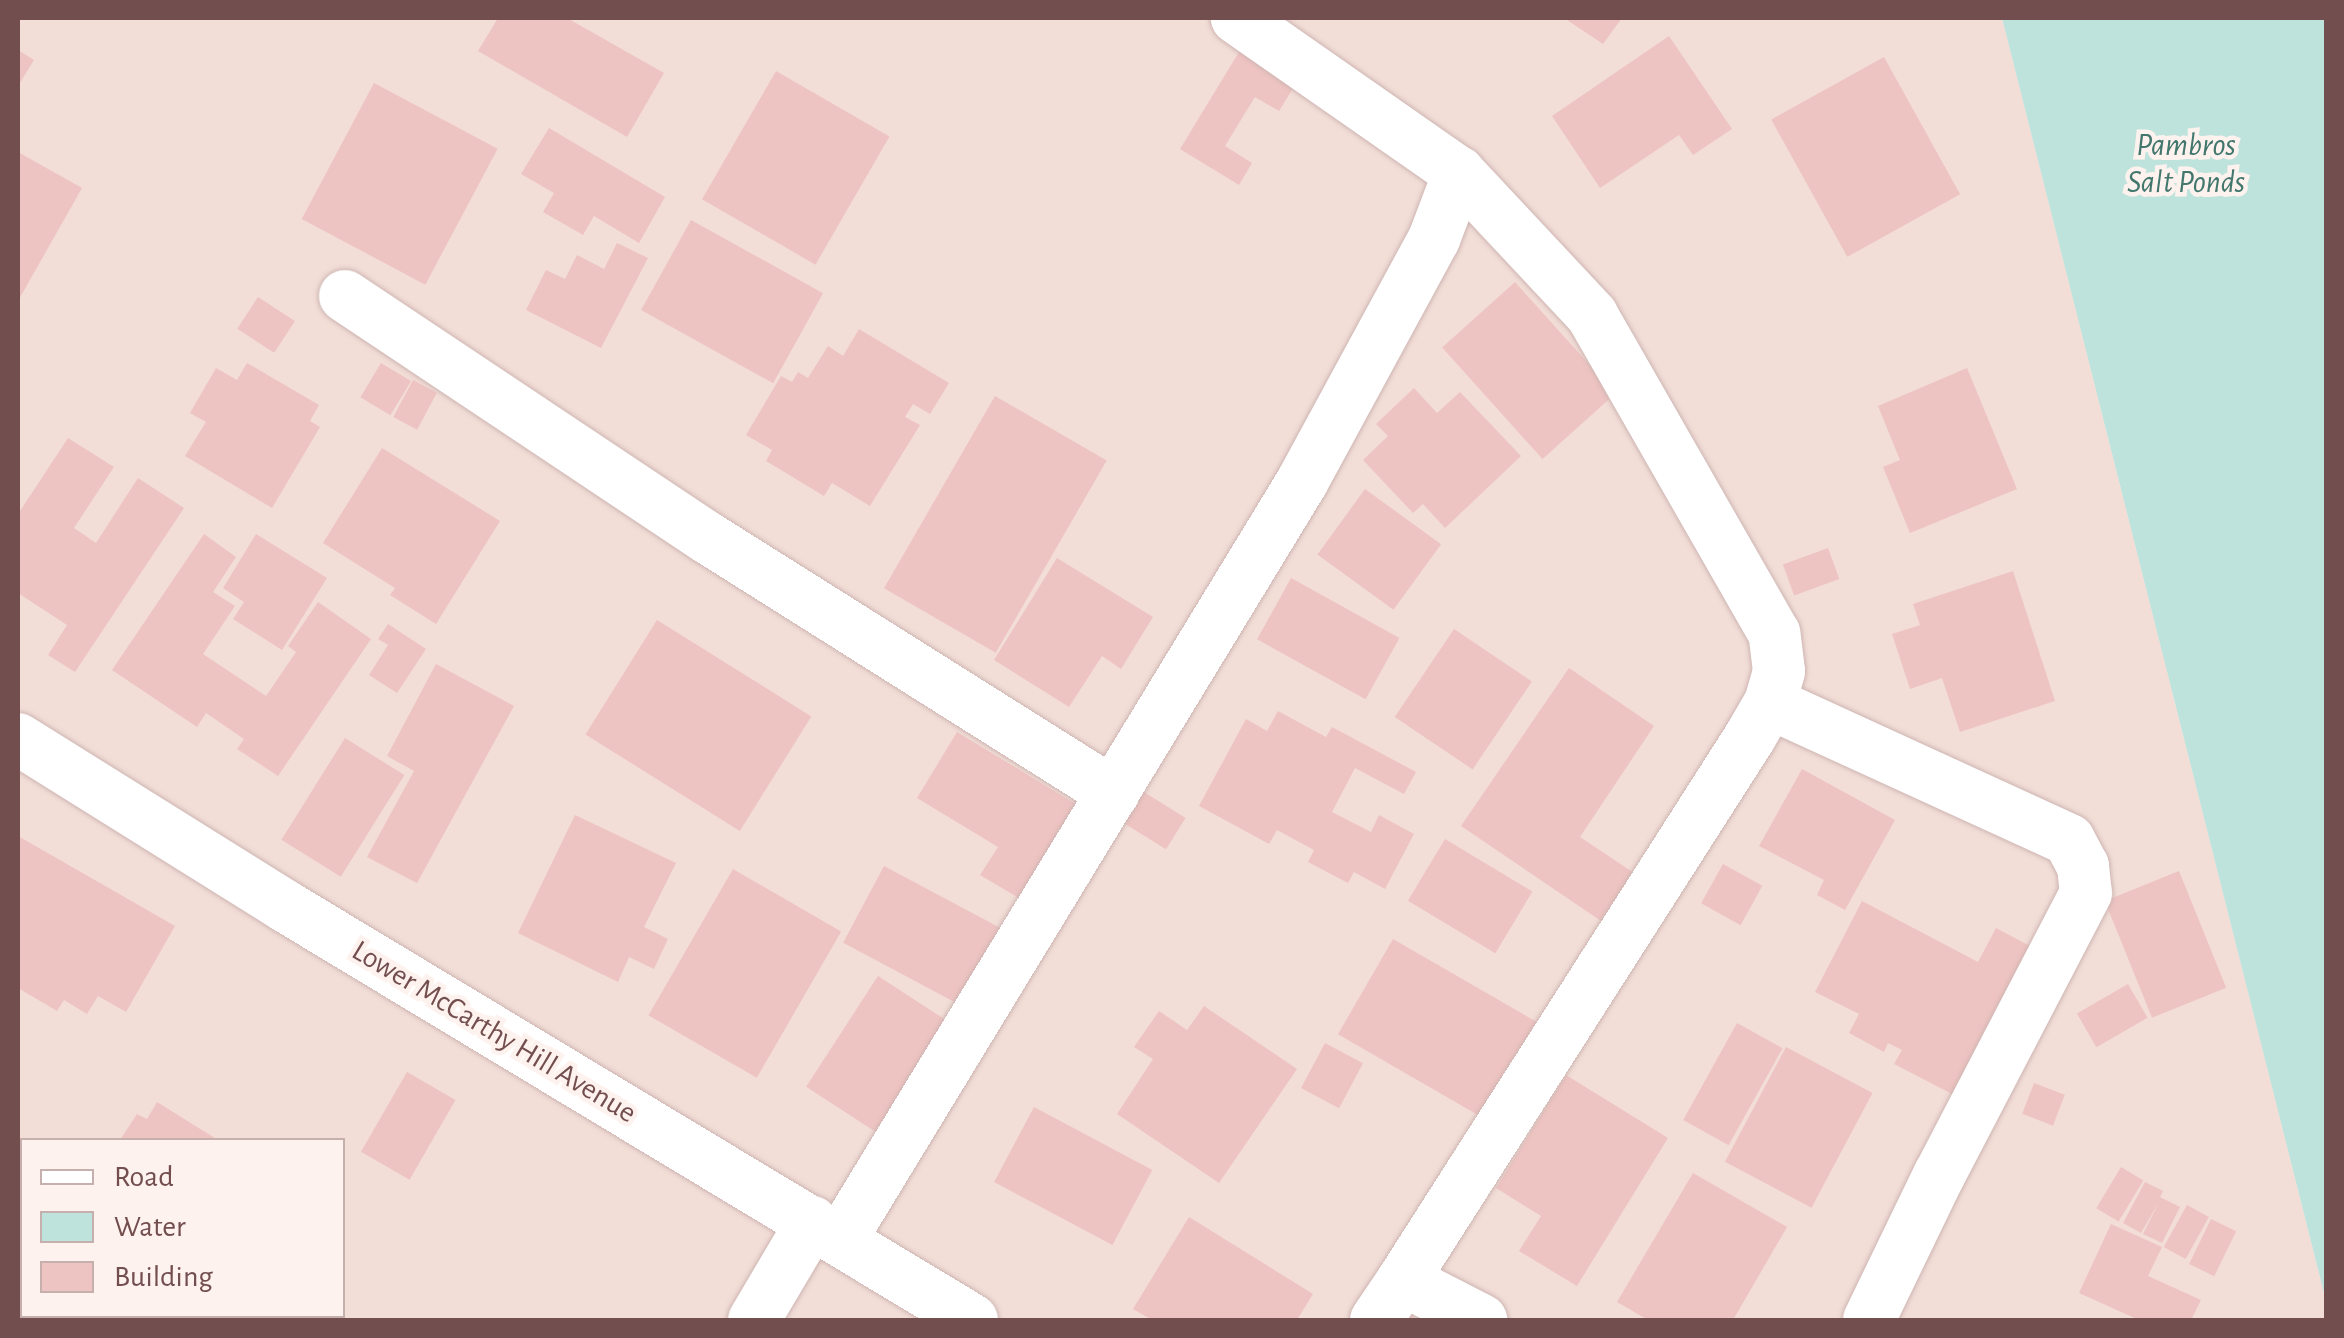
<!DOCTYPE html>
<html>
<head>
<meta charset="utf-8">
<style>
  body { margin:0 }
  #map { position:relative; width:2344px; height:1338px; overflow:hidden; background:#fbede8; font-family:"Alegreya Sans",sans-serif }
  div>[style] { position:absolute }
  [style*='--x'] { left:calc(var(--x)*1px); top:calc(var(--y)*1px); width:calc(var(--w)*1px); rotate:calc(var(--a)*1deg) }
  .residential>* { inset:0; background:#f2ddd7 }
  .water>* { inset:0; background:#bee3dc }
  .building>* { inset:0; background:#eec4c2; transform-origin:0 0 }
  .roads { filter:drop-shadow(0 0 2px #ceb5b2) drop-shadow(0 0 2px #ceb5b2) }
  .street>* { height:52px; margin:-26px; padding:0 26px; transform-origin:26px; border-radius:26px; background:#fff }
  span { translate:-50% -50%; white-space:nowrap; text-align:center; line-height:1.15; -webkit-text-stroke:9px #fef2ee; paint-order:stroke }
  .street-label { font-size:30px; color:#734e4e }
  .water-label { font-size:32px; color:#42776e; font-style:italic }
  .frame { position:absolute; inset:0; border:20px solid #734e4e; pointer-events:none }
  .legend { position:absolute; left:20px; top:1138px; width:325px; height:180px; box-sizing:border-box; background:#fef2ee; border:2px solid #c6b0ae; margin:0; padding:12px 18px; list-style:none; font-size:30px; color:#734e4e }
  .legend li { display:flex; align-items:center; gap:20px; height:50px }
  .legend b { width:50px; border:2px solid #c6b0ae }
</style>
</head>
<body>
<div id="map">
  <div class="residential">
    <i style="clip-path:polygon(evenodd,18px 18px,2002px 18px,2326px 1301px,2326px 1320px,18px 1320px,18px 18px,22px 1140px,342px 1140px,342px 1316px,22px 1316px,22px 1140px)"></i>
  </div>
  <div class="water">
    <i style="clip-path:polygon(2002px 18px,2326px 18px,2326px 1301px)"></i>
  </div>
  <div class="building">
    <i style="clip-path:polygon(498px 18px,567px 18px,664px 73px,627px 137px,478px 51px)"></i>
    <i style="clip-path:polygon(1564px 18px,1622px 18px,1603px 44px)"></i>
    <i style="clip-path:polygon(1669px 36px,1732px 129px,1693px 155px,1679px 135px,1600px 188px,1552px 116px)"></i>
    <i style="clip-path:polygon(18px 50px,34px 60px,18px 86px)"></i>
    <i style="clip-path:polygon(1239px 52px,1295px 85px,1279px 111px,1255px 97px,1225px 146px,1252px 163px,1239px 185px,1180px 149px)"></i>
    <i style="left:1884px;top:57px;width:157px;height:129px;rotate:61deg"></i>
    <i style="left:776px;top:71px;width:131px;height:148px;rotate:30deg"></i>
    <i style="left:374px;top:83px;width:140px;height:154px;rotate:28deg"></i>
    <i style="clip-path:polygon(549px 128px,665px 197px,639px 243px,594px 216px,583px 235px,543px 212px,554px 193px,521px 174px)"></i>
    <i style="clip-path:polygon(18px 152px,82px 188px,18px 301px)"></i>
    <i style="left:691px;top:220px;width:151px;height:103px;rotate:29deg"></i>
    <i style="clip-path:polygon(617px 243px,648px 258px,601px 348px,526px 310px,546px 270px,565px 279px,577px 255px,604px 269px)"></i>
    <i style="left:1515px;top:282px;width:150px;height:98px;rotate:48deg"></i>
    <i style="left:258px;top:297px;width:44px;height:38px;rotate:33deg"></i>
    <i style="clip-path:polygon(859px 329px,949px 383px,930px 414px,913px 404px,905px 417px,920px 425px,870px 506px,832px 483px,824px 496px,766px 461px,772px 450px,746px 435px,781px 376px,792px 382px,798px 372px,808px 378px,828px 346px,843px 356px)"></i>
    <i style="clip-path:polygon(247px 363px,319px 405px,310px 421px,320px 427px,272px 508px,185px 456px,206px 422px,190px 413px,216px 368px,237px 380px)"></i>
    <i style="left:381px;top:363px;width:35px;height:40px;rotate:31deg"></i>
    <i style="clip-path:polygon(1967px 368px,2017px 489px,1910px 533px,1883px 467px,1900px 460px,1878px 406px)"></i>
    <i style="left:413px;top:380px;width:27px;height:42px;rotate:28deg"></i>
    <i style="clip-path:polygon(1414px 388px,1437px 413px,1460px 392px,1521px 456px,1445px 528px,1423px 504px,1413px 513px,1363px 460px,1388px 436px,1376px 424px)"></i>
    <i style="left:995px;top:396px;width:129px;height:222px;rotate:30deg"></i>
    <i style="clip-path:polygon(68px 438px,114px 467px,74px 528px,96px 543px,138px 478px,184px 508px,75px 672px,48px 655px,67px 625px,18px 593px,18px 514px)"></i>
    <i style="clip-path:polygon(382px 448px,500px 521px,436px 624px,390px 595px,395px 588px,323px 543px)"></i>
    <i style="left:1365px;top:489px;width:94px;height:81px;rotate:36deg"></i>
    <i style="clip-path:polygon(204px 534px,236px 557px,213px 592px,235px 606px,203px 654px,266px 696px,296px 652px,288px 646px,318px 602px,371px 639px,278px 776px,237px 749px,244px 739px,206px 713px,197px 727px,112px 670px)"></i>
    <i style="clip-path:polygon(256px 534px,327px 578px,282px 650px,233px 619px,244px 602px,223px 588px)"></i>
    <i style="left:1828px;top:548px;width:33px;height:48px;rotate:70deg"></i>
    <i style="clip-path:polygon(1057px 558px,1153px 617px,1121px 669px,1102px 656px,1069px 707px,994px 660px)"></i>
    <i style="clip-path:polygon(2013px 571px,2055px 701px,1960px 732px,1942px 678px,1910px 689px,1892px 634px,1920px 625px,1913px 604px)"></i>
    <i style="left:1291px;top:578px;width:124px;height:70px;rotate:29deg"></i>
    <i style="left:657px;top:620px;width:182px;height:135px;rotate:32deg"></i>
    <i style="clip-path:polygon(388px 624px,426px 649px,397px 693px,369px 675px,388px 645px,378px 639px)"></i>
    <i style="left:1454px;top:629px;width:94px;height:106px;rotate:34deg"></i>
    <i style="clip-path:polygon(436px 664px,514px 706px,417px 883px,367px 857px,414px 771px,387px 756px)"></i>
    <i style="clip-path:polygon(1569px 668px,1654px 726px,1580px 837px,1637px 875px,1604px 923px,1461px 826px)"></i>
    <i style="clip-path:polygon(1278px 711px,1326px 737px,1332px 727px,1416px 772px,1404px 794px,1355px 768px,1332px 812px,1371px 832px,1379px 815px,1414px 834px,1385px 889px,1354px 872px,1348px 883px,1308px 862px,1314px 850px,1277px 830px,1269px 844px,1199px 806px,1246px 719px,1267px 731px)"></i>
    <i style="clip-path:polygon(957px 732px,1082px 808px,1024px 901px,980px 875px,998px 847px,917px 798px)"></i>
    <i style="left:345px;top:738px;width:70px;height:120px;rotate:32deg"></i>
    <i style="clip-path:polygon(1802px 769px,1895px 820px,1845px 910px,1817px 895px,1824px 880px,1759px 846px)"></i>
    <i style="left:1144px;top:792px;width:49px;height:37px;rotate:32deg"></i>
    <i style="clip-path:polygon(575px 815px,676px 863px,644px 927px,668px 939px,654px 969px,629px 957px,618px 982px,518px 933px)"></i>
    <i style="clip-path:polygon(18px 836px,175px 926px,126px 1012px,98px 996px,87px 1014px,64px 1000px,57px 1011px,18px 988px)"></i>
    <i style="left:1445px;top:839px;width:102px;height:72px;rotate:31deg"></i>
    <i style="left:1723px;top:864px;width:45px;height:45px;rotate:29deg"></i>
    <i style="left:884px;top:866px;width:134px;height:87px;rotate:28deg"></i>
    <i style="left:733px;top:869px;width:125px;height:169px;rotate:30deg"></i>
    <i style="left:2179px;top:871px;width:126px;height:80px;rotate:68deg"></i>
    <i style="clip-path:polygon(1862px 901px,1978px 962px,1996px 928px,2030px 946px,1952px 1094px,1894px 1064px,1902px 1050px,1888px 1043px,1884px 1052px,1849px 1033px,1859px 1014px,1815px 992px)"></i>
    <i style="left:1393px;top:939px;width:167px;height:110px;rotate:30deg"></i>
    <i style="left:878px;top:976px;width:100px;height:132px;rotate:33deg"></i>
    <i style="left:2128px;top:984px;width:39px;height:59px;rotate:60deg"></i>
    <i style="clip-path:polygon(1204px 1006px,1297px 1069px,1219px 1183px,1117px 1114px,1153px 1059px,1134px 1047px,1159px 1011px,1187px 1030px)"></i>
    <i style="left:1737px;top:1023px;width:52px;height:111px;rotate:29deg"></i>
    <i style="left:1325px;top:1043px;width:43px;height:51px;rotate:28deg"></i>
    <i style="left:1786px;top:1047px;width:98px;height:130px;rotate:28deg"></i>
    <i style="left:407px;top:1072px;width:56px;height:92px;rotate:30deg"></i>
    <i style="clip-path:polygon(1566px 1075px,1668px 1138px,1577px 1286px,1519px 1251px,1541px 1216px,1496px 1188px)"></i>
    <i style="left:2034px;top:1083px;width:33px;height:33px;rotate:21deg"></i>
    <i style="clip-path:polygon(157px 1102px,218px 1140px,120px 1140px,137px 1114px,147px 1119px)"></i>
    <i style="left:1034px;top:1107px;width:134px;height:85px;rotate:28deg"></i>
    <i style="left:2121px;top:1167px;width:26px;height:48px;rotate:31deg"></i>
    <i style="clip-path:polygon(1693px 1173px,1787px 1227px,1733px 1320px,1648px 1320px,1617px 1302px)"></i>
    <i style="clip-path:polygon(2145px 1182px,2163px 1191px,2160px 1197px,2180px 1207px,2162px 1243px,2143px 1234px,2159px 1202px,2141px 1233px,2123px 1223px)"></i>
    <i style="left:2187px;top:1205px;width:25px;height:48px;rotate:29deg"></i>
    <i style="clip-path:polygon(1189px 1217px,1313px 1294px,1297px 1320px,1152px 1320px,1133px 1309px)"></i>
    <i style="left:2211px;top:1219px;width:28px;height:50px;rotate:26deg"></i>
    <i style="clip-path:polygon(2111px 1224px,2162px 1247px,2148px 1276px,2201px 1300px,2191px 1320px,2139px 1320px,2079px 1293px)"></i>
  </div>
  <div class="roads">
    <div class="street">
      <i style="--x:345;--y:296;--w:436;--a:33.7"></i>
      <i style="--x:708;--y:538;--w:479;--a:32.2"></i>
      <i style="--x:1770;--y:703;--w:329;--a:24.6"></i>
      <i style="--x:2069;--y:840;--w:30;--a:62"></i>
      <i style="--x:2083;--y:866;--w:27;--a:84"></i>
      <i style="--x:2086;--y:893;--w:318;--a:117.5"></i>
      <i style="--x:1939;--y:1175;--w:161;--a:115.8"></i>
      <i style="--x:18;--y:739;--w:315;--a:32"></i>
      <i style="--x:285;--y:906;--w:802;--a:31.07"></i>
      <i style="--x:841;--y:1239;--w:886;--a:-58.66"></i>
      <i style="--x:1302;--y:482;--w:277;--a:-61.5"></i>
      <i style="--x:1434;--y:239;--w:71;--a:-69.3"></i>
      <i style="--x:1459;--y:173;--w:271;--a:-145.1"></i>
      <i style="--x:1403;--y:1280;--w:644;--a:-57.42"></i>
      <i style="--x:1750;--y:737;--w:39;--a:-60"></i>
      <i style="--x:1770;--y:703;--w:33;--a:-74"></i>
      <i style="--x:1779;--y:671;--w:38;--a:-97"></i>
      <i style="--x:1774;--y:633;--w:366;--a:-119.8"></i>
      <i style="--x:1592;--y:315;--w:195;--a:-133.1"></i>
      <i style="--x:754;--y:1320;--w:114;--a:-59.4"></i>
      <i style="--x:1376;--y:1320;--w:48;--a:-56"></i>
      <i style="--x:1403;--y:1280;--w:88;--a:27.1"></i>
    </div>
  </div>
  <div class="street-label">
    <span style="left:494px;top:1032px;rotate:31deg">Lower McCarthy Hill Avenue</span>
  </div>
  <div class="water-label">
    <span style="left:2186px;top:164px">Pambros<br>Salt Ponds</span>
  </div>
  <div class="frame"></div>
  <ul class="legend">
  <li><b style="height:12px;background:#fff"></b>Road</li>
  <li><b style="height:28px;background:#bee3dc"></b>Water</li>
  <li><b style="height:28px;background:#eec4c2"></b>Building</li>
  </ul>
</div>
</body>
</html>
